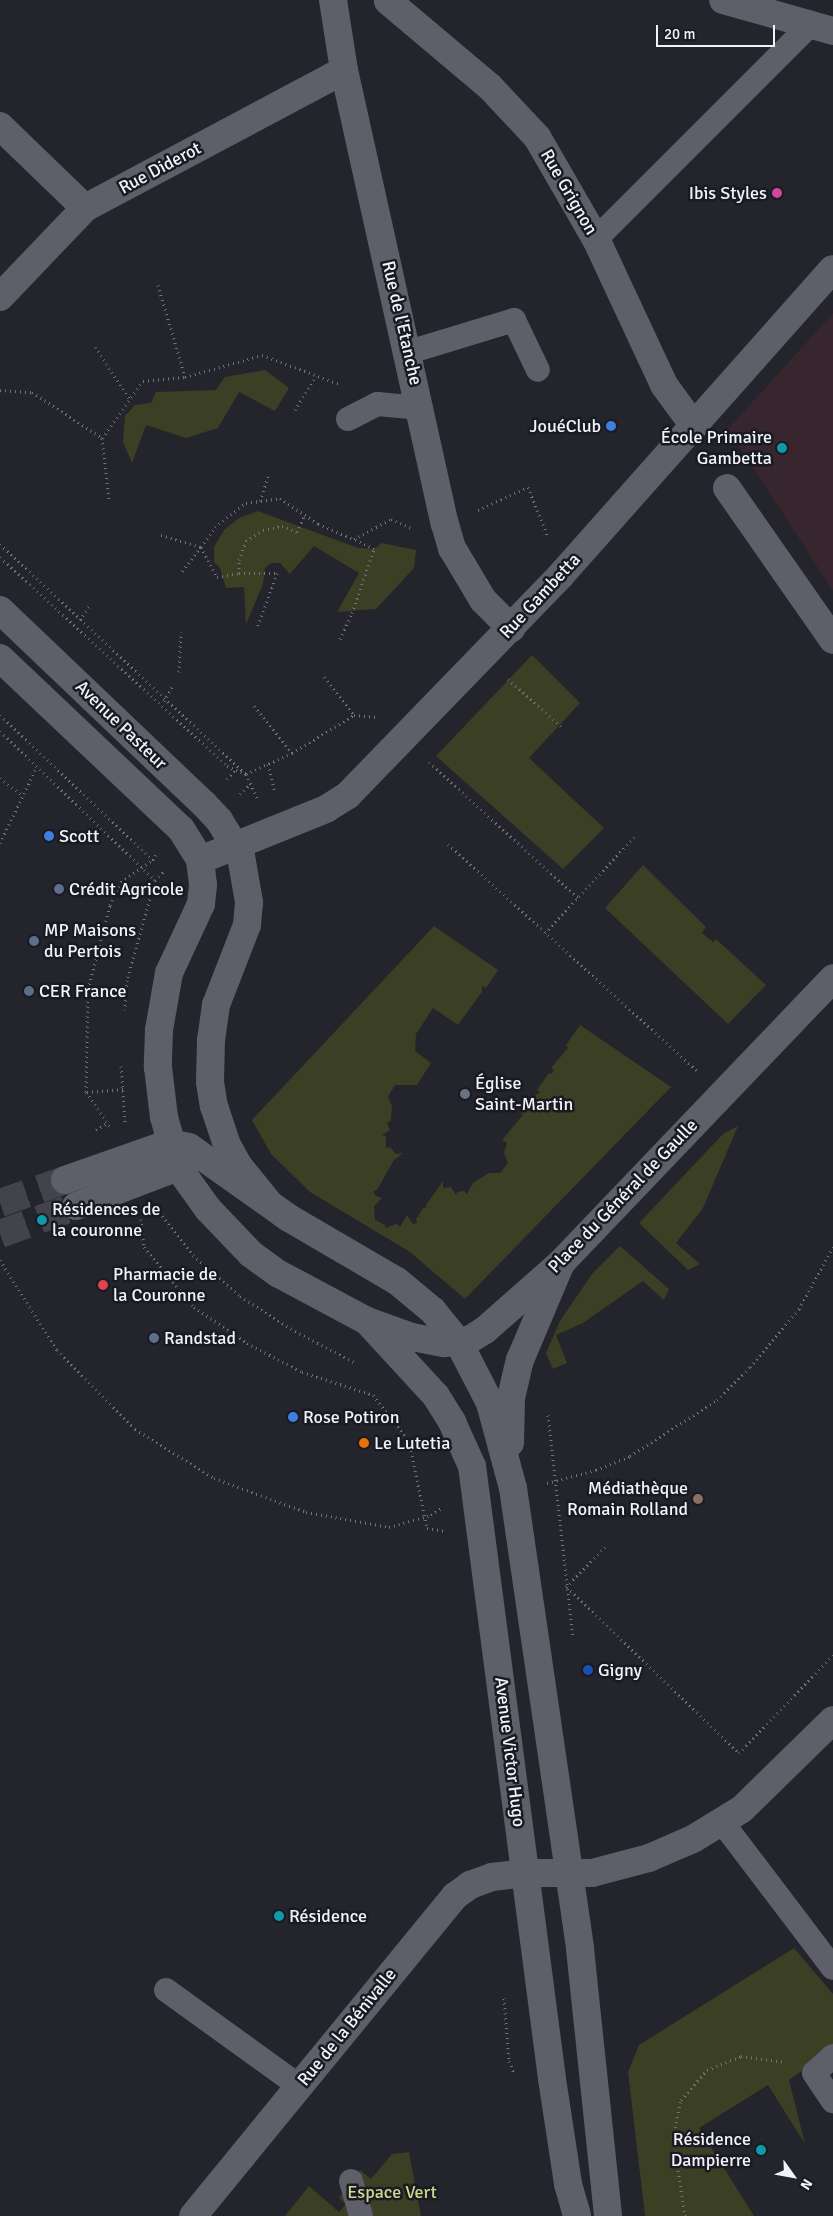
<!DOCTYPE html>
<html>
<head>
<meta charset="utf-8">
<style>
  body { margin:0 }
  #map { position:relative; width:833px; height:2216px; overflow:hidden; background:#23242c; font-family:Signika,sans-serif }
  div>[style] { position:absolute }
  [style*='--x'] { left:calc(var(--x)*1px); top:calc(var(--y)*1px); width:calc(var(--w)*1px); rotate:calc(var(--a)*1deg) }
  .education>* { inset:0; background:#38262e }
  .green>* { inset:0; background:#3b3f23 }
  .secondary-tunnel>* { height:28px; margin-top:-14px; transform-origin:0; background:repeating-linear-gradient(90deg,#42434b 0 28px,transparent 0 42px) }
  .path>* { height:3px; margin-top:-1.5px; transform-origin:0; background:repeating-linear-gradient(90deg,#73747b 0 1px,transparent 0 5px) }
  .service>* { height:24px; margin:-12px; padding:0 12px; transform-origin:12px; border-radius:12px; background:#5e5f69 }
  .minor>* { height:28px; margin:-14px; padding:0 14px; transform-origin:14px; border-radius:14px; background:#5e5f69 }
  .tertiary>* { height:28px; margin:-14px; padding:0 14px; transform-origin:14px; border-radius:14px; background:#5e5f69 }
  .secondary>* { height:28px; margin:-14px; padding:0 14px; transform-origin:14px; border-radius:14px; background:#5e5f69 }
  .dots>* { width:14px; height:14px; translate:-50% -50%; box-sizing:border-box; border:2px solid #1a1a23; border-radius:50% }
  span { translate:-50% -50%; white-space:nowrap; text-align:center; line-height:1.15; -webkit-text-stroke:5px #1a1a23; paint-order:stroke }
  .street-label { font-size:18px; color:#f2f3f9 }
  .poi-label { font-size:18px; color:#f2f3f9 }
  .right { translate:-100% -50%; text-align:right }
  .left { translate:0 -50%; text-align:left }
  .park-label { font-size:18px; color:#cdd890 }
  .north { position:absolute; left:768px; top:2151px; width:50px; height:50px; -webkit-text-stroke:4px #1a1a23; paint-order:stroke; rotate:122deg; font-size:14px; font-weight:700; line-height:20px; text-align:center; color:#f2f3f9 }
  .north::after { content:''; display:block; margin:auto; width:18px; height:22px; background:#f2f3f9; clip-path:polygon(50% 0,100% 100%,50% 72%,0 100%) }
  .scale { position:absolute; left:656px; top:25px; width:119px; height:22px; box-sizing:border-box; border:2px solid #f2f3f9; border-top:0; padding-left:6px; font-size:15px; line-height:18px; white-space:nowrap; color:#f2f3f9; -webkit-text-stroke:4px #1a1a23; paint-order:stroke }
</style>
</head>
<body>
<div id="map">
  <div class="education">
    <i style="clip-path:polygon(833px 313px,833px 591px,728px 429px)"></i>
  </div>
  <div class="green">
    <i style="clip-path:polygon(265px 370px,289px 388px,275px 411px,239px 392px,218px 428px,186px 438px,146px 425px,132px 463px,123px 442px,125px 416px,135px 405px,151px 403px,156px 392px,216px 390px,225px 377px)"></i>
    <i style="clip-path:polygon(258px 511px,358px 548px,374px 549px,382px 543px,416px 550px,414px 568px,376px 609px,337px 612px,359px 573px,314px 546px,290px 574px,280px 563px,271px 563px,265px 568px,263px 584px,246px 624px,244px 587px,226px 588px,220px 568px,214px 562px,214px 547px,224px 530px,239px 518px)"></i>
    <i style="clip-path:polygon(532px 655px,580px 703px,529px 758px,604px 828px,563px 869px,436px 756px)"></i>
    <i style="clip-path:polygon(643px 865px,706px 927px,702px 933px,713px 942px,716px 939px,766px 985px,728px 1024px,605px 908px)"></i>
    <i style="clip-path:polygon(434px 926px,498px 970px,486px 988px,482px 986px,482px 992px,458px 1025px,433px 1008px,416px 1034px,415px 1051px,431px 1063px,417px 1085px,395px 1085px,388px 1097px,392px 1106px,391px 1120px,387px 1123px,390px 1130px,382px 1135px,386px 1136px,386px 1148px,390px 1147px,396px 1154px,403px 1153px,394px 1160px,377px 1190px,373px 1191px,376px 1196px,382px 1198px,374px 1206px,375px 1220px,385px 1225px,385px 1228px,397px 1224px,400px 1227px,407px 1215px,413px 1224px,417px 1223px,416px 1219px,423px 1208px,427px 1207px,426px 1205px,443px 1181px,443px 1188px,451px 1187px,456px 1195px,457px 1192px,464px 1191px,467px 1194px,473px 1183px,489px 1173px,500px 1173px,508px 1163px,504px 1153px,507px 1143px,502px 1140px,523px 1115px,521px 1113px,534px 1096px,540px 1092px,537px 1090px,549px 1073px,551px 1074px,554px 1070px,551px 1068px,568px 1048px,566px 1045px,580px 1025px,671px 1087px,465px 1299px,410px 1252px,310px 1192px,271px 1154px,252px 1120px)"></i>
    <i style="clip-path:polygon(738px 1126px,703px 1208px,676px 1243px,700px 1264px,688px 1270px,639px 1223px,723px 1134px)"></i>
    <i style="clip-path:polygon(620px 1246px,669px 1289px,664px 1300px,643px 1281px,583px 1323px,556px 1335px,567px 1363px,553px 1369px,546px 1353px,560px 1321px,592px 1274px)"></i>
    <i style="clip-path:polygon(794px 1948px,833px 1994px,833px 2049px,789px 2080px,805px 2144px,768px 2085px,699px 2128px,754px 2216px,645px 2216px,628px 2072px,639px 2045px)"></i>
    <i style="clip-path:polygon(409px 2152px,421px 2216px,285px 2216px,309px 2186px,339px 2212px,346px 2204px,339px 2198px,360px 2170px,371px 2179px,392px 2154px)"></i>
  </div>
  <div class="secondary-tunnel">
    <i style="--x:0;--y:1203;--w:69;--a:-19.5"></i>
    <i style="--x:0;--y:1234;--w:81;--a:-20.2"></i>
  </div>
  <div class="path">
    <i style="--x:158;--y:285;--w:96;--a:73.6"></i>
    <i style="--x:95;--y:347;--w:63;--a:56.1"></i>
    <i style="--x:0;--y:390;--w:32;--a:4"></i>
    <i style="--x:32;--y:392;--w:84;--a:33.3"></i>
    <i style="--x:102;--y:438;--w:70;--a:-54.3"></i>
    <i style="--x:143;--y:381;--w:42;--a:-5.4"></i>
    <i style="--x:185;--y:377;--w:80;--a:-15.9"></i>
    <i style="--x:262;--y:355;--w:82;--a:20.6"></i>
    <i style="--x:295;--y:410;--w:40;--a:-58"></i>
    <i style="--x:102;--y:438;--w:61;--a:83.5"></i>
    <i style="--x:260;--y:501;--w:26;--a:-72"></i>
    <i style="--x:478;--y:510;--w:55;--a:-24.7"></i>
    <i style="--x:528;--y:487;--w:54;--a:68.2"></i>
    <i style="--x:161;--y:535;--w:42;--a:16.7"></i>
    <i style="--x:201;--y:547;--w:24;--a:-55"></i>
    <i style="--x:215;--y:527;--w:39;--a:-38"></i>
    <i style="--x:246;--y:503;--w:34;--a:-8"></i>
    <i style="--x:280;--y:498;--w:46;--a:34.4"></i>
    <i style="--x:318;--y:524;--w:39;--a:23"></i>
    <i style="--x:354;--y:539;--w:42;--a:-28.4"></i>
    <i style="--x:391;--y:519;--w:22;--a:24"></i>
    <i style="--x:0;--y:544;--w:337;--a:43.1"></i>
    <i style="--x:246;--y:774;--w:29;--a:65"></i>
    <i style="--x:0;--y:557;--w:309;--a:42.6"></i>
    <i style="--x:227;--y:766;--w:21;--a:23"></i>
    <i style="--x:246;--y:774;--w:51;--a:-24.5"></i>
    <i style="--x:292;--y:753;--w:73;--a:-31.5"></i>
    <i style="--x:354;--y:715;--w:22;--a:5"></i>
    <i style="--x:182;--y:571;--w:31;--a:-52"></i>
    <i style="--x:201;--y:547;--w:34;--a:62"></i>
    <i style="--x:217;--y:577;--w:22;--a:-10"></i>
    <i style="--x:239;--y:573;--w:13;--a:-90"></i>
    <i style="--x:239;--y:560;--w:20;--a:-70"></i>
    <i style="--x:246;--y:541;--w:20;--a:-33"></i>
    <i style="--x:263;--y:530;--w:19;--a:-12"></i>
    <i style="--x:282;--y:526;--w:16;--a:22"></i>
    <i style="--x:297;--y:532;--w:19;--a:-65"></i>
    <i style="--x:239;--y:573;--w:38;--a:0"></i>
    <i style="--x:277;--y:573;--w:59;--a:110"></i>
    <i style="--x:80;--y:620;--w:17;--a:-57"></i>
    <i style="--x:340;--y:639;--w:29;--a:-65"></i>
    <i style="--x:352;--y:613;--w:68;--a:-71"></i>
    <i style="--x:374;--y:549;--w:22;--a:-153"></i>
    <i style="--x:179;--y:672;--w:40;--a:-87.1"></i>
    <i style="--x:324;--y:677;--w:48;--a:51.7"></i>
    <i style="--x:508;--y:679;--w:75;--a:41.8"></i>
    <i style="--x:164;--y:701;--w:16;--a:-60"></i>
    <i style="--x:254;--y:706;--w:60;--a:51"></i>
    <i style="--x:0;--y:715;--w:211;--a:43.5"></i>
    <i style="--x:0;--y:731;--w:215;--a:43.9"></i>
    <i style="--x:155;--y:880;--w:104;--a:105.6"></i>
    <i style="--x:127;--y:980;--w:30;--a:94"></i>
    <i style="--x:429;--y:762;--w:202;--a:42.4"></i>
    <i style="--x:268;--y:764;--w:29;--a:76"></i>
    <i style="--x:0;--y:778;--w:30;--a:37"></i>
    <i style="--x:227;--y:779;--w:12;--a:-48"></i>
    <i style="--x:240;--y:794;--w:14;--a:-45"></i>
    <i style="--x:0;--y:843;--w:85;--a:-64.3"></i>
    <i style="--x:448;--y:844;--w:336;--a:42.3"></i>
    <i style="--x:155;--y:880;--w:14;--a:-45"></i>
    <i style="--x:545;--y:933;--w:134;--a:-47.1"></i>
    <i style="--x:121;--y:1066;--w:56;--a:85.9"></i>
    <i style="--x:123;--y:1089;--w:37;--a:175"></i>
    <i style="--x:86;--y:1092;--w:103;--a:-88.9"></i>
    <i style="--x:88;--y:989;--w:87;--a:-75.3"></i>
    <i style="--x:110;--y:905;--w:25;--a:-64"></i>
    <i style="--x:121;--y:882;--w:39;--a:-35"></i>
    <i style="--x:153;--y:860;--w:7;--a:-63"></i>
    <i style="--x:86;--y:1092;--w:44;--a:55.2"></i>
    <i style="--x:96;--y:1130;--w:15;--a:-32"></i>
    <i style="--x:159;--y:1212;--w:55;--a:51.7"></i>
    <i style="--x:193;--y:1255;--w:62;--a:41.1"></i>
    <i style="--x:240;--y:1296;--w:65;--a:32.5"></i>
    <i style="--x:295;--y:1331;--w:69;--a:27.7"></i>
    <i style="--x:141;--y:1219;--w:28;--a:84"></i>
    <i style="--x:144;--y:1247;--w:78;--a:50.2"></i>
    <i style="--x:194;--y:1307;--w:64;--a:34.2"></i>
    <i style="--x:247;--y:1343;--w:62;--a:27.8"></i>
    <i style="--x:302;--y:1372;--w:75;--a:17.9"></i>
    <i style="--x:373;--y:1395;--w:58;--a:52"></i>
    <i style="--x:409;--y:1441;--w:89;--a:78.3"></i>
    <i style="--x:427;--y:1528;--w:19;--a:9"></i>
    <i style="--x:0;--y:1260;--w:107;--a:57.7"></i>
    <i style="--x:57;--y:1350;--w:111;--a:45.4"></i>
    <i style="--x:135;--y:1429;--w:93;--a:31.8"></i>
    <i style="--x:214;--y:1478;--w:98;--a:20.3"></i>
    <i style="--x:306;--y:1512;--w:84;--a:10.2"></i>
    <i style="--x:389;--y:1527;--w:44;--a:-15.9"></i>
    <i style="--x:431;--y:1515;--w:14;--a:-34"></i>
    <i style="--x:548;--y:1415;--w:223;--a:83.6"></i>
    <i style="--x:547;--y:1483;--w:51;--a:-14.9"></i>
    <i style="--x:596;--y:1470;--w:37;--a:-22"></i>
    <i style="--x:630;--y:1456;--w:103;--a:-32.8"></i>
    <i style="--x:717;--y:1400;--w:47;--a:-45"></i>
    <i style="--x:750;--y:1367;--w:76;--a:-49.8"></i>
    <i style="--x:799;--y:1309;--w:71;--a:-61.3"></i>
    <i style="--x:566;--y:1587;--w:56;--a:-45.7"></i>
    <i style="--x:567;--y:1587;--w:239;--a:44"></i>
    <i style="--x:739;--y:1753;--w:136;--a:-46.2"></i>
    <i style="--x:504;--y:1998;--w:63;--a:85.5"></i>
    <i style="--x:509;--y:2061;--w:13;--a:67"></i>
    <i style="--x:685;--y:2216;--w:80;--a:-98.6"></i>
    <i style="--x:673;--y:2137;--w:38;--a:-78"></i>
    <i style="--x:681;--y:2100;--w:40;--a:-49"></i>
    <i style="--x:707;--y:2070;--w:37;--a:-22"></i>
    <i style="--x:741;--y:2056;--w:44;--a:7.8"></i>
  </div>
  <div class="service">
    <i style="--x:596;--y:239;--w:304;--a:-45"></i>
    <i style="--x:409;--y:352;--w:110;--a:-16.9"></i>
    <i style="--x:514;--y:320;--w:55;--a:64.4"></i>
    <i style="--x:348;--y:419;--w:33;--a:-27"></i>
    <i style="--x:377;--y:404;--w:44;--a:5.2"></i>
    <i style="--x:722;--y:1822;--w:183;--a:52.8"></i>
    <i style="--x:166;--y:1990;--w:164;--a:35.8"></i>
    <i style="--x:833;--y:2056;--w:25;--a:138"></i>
    <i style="--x:814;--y:2073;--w:34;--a:56"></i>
    <i style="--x:351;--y:2181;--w:36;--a:74"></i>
  </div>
  <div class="minor">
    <i style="--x:333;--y:0;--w:71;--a:81.1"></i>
    <i style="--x:344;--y:70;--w:465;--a:77.5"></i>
    <i style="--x:445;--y:524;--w:25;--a:74"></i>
    <i style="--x:452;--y:548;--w:61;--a:59.2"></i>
    <i style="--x:483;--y:600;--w:40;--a:45"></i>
    <i style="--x:723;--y:0;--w:114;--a:15.7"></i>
    <i style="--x:388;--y:1;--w:133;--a:40.1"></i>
    <i style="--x:490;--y:87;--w:69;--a:46.8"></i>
    <i style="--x:537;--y:137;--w:118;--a:60"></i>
    <i style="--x:596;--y:239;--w:161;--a:65"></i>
    <i style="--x:664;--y:385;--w:51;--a:53.8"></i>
    <i style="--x:0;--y:126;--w:118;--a:44"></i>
    <i style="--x:0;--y:297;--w:123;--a:-46.3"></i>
    <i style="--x:85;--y:208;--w:293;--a:-28"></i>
    <i style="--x:727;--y:488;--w:185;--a:55.1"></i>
    <i style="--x:193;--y:2216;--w:414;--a:-50.7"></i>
    <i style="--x:455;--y:1896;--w:19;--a:-36"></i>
    <i style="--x:470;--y:1885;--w:23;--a:-20"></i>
    <i style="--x:492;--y:1877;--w:33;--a:-7"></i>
    <i style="--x:525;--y:1873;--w:67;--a:0"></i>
    <i style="--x:592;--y:1873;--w:59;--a:-14.7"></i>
    <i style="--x:649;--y:1858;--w:48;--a:-23.4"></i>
    <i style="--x:693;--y:1839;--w:57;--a:-31.5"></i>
    <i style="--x:742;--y:1809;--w:127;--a:-44.4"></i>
  </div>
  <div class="tertiary">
    <i style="--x:367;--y:1321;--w:102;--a:47.4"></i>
    <i style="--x:436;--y:1396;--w:31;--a:58"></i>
    <i style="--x:452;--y:1422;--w:48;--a:65.6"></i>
    <i style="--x:472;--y:1466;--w:618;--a:82.56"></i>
    <i style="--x:552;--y:2079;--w:106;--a:81.3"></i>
    <i style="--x:568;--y:2184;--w:33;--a:74"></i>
    <i style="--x:459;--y:1343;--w:68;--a:62.7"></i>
    <i style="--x:490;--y:1403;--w:88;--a:74.9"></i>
    <i style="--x:513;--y:1488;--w:466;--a:81.7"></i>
    <i style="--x:580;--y:1949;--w:268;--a:84"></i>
    <i style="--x:510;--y:1443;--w:45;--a:-88.7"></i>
    <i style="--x:511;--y:1398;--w:39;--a:-77"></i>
    <i style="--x:520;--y:1360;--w:105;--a:-67.1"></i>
  </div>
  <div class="secondary">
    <i style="--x:0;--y:610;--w:282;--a:43.6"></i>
    <i style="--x:204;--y:804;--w:22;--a:47"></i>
    <i style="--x:219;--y:820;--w:42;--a:58.6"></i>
    <i style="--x:241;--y:856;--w:47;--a:80.1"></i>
    <i style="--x:249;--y:902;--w:23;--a:95"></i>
    <i style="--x:247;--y:925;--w:86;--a:111.2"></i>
    <i style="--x:216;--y:1005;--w:35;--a:98"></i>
    <i style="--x:211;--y:1040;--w:42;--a:91.4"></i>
    <i style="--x:210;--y:1082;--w:24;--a:81"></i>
    <i style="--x:214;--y:1106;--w:41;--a:71.6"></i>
    <i style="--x:227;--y:1145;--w:23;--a:61"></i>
    <i style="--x:238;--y:1165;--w:48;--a:51"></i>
    <i style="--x:0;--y:658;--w:249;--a:43.4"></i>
    <i style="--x:181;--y:829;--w:36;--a:58"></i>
    <i style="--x:200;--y:860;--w:25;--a:83"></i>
    <i style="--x:203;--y:885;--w:19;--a:96"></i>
    <i style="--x:201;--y:904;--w:76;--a:114.9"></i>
    <i style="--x:169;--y:973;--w:58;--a:100"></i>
    <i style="--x:159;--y:1030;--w:37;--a:92"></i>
    <i style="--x:158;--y:1067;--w:50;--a:83.2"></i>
    <i style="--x:164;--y:1117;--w:52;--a:74.4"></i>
    <i style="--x:178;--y:1167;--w:52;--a:54.5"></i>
    <i style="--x:208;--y:1209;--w:62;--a:46.3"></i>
    <i style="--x:251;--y:1254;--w:34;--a:36"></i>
    <i style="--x:279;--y:1274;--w:100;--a:28.1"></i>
    <i style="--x:367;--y:1321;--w:48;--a:19.6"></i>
    <i style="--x:412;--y:1337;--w:33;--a:11"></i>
    <i style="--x:444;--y:1343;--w:25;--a:-7"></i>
    <i style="--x:469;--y:1340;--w:19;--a:-32"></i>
    <i style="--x:485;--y:1330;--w:101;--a:-41.4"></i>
    <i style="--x:561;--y:1263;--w:394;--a:-46.3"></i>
    <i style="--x:200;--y:860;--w:136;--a:-22"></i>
    <i style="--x:326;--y:809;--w:26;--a:-32"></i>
    <i style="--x:348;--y:795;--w:306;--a:-45.9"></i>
    <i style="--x:561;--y:575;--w:409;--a:-48.4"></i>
    <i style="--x:65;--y:1180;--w:111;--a:-19.4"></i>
    <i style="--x:170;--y:1143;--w:19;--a:12"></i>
    <i style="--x:189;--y:1147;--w:123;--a:35.4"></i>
    <i style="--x:289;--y:1218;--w:125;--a:30.3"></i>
    <i style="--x:397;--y:1281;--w:47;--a:39.8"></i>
    <i style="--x:433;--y:1311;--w:41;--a:50.9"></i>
    <i style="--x:76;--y:1206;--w:109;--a:-20.9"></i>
  </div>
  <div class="dots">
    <i style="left:777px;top:193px;background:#d1479c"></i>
    <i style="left:611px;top:426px;background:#3f7fe0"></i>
    <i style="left:782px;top:448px;background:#0f9aa8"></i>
    <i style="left:49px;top:836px;background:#3f7fe0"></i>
    <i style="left:59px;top:889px;background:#5c6f8a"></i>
    <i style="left:34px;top:941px;background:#5c6f8a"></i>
    <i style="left:29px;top:991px;background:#5c6f8a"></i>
    <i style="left:465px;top:1094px;background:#6b7280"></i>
    <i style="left:42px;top:1220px;background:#0f9aa8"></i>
    <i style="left:103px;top:1285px;background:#e0444e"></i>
    <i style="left:154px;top:1338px;background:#5c6f8a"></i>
    <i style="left:293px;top:1417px;background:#3f7fe0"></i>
    <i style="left:364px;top:1443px;background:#e8710a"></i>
    <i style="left:698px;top:1499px;background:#8d6e63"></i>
    <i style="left:588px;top:1670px;background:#1a4fb4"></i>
    <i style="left:279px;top:1916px;background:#0f9aa8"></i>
    <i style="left:761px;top:2150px;background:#0f9aa8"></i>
  </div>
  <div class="street-label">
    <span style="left:160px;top:168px;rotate:-28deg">Rue Diderot</span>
    <span style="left:569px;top:192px;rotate:60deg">Rue Grignon</span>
    <span style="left:402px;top:323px;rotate:77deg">Rue de l'Etanche</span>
    <span style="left:540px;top:596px;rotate:-47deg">Rue Gambetta</span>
    <span style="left:121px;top:725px;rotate:44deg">Avenue Pasteur</span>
    <span style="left:623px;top:1196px;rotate:-46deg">Place du Général de Gaulle</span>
    <span style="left:510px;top:1752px;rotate:83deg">Avenue Victor Hugo</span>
    <span style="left:347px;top:2027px;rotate:-51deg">Rue de la Bénivalle</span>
  </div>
  <div class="poi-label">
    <span class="right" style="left:767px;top:193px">Ibis Styles</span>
    <span class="right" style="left:601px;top:426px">JouéClub</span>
    <span class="right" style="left:772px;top:448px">École Primaire<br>Gambetta</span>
    <span class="left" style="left:59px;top:836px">Scott</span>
    <span class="left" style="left:69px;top:889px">Crédit Agricole</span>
    <span class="left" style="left:44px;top:941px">MP Maisons<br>du Pertois</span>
    <span class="left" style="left:39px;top:991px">CER France</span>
    <span class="left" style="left:475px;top:1094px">Église<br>Saint-Martin</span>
    <span class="left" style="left:52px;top:1220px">Résidences de<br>la couronne</span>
    <span class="left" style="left:113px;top:1285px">Pharmacie de<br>la Couronne</span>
    <span class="left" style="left:164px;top:1338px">Randstad</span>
    <span class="left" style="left:303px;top:1417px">Rose Potiron</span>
    <span class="left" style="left:374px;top:1443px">Le Lutetia</span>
    <span class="right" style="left:688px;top:1499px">Médiathèque<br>Romain Rolland</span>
    <span class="left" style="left:598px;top:1670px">Gigny</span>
    <span class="left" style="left:289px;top:1916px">Résidence</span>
    <span class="right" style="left:751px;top:2150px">Résidence<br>Dampierre</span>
  </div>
  <div class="park-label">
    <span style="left:392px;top:2192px">Espace Vert</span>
  </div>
  <div class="north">N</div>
  <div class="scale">20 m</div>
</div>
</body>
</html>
